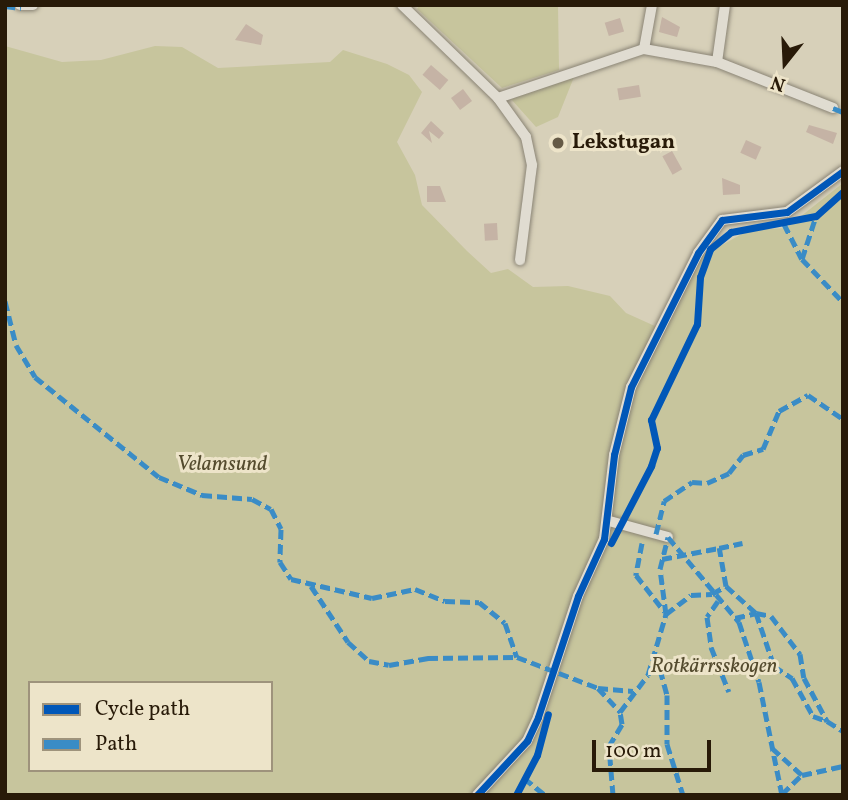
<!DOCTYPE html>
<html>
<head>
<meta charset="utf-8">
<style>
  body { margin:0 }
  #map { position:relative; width:848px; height:800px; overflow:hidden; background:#d7d0b9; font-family:Vollkorn,serif }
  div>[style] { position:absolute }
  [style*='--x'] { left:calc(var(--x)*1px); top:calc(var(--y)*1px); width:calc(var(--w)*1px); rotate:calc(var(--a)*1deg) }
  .green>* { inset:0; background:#c7c59d }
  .building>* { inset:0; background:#c5b3a5; transform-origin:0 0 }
  .roads { filter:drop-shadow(0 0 2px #8a8475) drop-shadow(0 0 2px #8a8475) }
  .minor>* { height:10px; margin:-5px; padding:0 5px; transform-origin:5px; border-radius:5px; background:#e0dcd1 }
  .quiet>* { height:5px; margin-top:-2.5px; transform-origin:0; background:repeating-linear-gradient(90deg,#3a8cc6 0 10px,transparent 0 15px) }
  .cycleway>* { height:7px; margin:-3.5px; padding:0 3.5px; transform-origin:3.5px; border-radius:3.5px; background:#0057b8 }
  .dots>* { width:19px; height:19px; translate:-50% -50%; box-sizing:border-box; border:4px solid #ede4c9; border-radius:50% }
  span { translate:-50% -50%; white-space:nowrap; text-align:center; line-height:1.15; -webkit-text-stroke:6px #ede4c9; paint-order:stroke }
  .poi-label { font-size:21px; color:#281a08; font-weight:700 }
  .left { translate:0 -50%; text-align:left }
  .park-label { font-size:21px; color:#544b2e; font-style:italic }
  .frame { position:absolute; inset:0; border:7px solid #281a08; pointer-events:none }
  .legend { position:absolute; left:28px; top:681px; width:245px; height:91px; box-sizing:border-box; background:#ede4c9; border:2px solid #9e937c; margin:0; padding:9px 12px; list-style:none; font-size:21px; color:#281a08 }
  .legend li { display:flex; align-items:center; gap:14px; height:35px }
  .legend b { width:35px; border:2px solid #9e937c }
  .north { position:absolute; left:750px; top:28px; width:70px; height:70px; -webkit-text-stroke:5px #ede4c9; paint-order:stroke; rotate:198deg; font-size:19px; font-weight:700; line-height:28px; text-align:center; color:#281a08 }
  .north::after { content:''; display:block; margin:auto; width:24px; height:32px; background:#281a08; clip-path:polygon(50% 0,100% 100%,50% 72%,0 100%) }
  .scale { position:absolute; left:592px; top:740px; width:119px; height:32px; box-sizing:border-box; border:4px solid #281a08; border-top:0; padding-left:9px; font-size:21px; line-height:24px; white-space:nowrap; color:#281a08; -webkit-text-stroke:5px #ede4c9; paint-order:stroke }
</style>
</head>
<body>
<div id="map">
  <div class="green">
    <i style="clip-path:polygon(420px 5px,558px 5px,559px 70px,502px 88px,417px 9px)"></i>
    <i style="clip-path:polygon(evenodd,5px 46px,62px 62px,101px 60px,155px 46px,182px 47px,218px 68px,330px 62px,343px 50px,387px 64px,409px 75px,422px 92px,397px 142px,415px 175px,422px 205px,467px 251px,491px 273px,508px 269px,533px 287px,568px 286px,610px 296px,626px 313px,657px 327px,695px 254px,704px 255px,749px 230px,786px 228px,843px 183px,843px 795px,5px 795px,5px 46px,30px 683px,271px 683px,271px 770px,30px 770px,30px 683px)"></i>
    <i style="clip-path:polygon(574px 77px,558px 117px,536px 127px,511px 99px)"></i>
  </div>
  <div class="building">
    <i style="clip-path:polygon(662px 17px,680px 27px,677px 37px,659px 32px)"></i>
    <i style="left:620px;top:18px;width:14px;height:16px;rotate:73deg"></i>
    <i style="clip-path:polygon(246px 24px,263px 35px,261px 45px,235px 40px)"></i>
    <i style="left:431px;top:65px;width:23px;height:13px;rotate:41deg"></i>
    <i style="left:639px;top:85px;width:12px;height:22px;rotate:81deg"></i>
    <i style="left:463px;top:89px;width:15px;height:15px;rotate:53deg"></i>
    <i style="clip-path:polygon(431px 121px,444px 133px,439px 139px,429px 131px,432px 143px,421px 133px)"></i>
    <i style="clip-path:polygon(809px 125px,837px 133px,833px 144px,806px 132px)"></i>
    <i style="left:746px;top:140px;width:17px;height:14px;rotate:24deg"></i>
    <i style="left:672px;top:151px;width:21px;height:11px;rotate:61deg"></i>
    <i style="clip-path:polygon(722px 178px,740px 185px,740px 194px,723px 195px)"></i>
    <i style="clip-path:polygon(427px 186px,440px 186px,446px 202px,427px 202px)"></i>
    <i style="left:497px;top:223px;width:17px;height:13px;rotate:87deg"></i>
  </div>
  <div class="roads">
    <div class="minor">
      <i style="--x:20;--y:5;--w:13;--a:0"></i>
      <i style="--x:402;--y:5;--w:134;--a:44.1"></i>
      <i style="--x:498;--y:98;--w:48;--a:54.3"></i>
      <i style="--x:526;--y:137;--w:29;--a:78"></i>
      <i style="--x:532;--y:165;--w:96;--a:97.2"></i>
      <i style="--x:644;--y:49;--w:45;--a:-79.7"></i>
      <i style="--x:717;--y:62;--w:58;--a:-82"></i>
      <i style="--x:498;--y:98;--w:154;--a:-18.6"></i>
      <i style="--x:644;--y:49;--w:74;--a:10.1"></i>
      <i style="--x:717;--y:62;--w:125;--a:21.6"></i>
      <i style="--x:609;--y:521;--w:61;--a:15.2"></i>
      <i style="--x:477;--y:795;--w:74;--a:-47.2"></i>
      <i style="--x:527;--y:741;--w:26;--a:-65"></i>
      <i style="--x:538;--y:717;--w:127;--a:-71.7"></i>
      <i style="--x:578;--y:596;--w:63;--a:-65.5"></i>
      <i style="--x:604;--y:539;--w:85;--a:-83.2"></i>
      <i style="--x:614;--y:455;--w:70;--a:-76"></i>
      <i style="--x:631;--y:387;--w:150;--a:-63.4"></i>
      <i style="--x:698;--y:253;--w:41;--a:-54"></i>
      <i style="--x:722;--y:220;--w:65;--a:-7"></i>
      <i style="--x:787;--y:212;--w:69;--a:-36.2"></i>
    </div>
  </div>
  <div class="quiet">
    <i style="--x:5;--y:6;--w:16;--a:7"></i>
    <i style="--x:833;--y:108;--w:11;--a:22"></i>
    <i style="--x:784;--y:224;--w:39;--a:63"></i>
    <i style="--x:802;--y:259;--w:59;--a:46.4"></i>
    <i style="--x:802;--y:259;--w:45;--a:-72"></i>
    <i style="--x:5;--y:301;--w:45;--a:76"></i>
    <i style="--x:16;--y:345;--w:37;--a:59"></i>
    <i style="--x:35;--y:377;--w:159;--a:38.9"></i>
    <i style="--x:159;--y:477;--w:47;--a:22.7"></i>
    <i style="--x:202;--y:495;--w:50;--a:4.6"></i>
    <i style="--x:252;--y:499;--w:21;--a:28"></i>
    <i style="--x:271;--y:509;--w:22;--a:63"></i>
    <i style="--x:281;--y:529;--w:33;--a:92"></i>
    <i style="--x:280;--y:562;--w:20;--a:57"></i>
    <i style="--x:291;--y:579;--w:83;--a:13.2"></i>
    <i style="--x:372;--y:598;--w:44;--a:-11.8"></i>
    <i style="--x:415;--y:589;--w:32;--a:22"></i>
    <i style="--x:445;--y:601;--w:34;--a:2"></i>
    <i style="--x:479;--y:602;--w:33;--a:39"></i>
    <i style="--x:505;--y:623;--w:36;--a:71"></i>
    <i style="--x:517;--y:657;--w:87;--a:20.9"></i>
    <i style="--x:598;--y:688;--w:35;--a:5"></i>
    <i style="--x:656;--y:534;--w:34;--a:-76"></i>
    <i style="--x:664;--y:501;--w:34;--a:-34"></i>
    <i style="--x:692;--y:482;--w:15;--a:4"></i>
    <i style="--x:707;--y:483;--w:24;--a:-24"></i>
    <i style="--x:729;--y:473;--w:23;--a:-52"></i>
    <i style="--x:743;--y:455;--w:21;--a:-17"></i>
    <i style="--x:763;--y:449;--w:41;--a:-67.2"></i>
    <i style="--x:779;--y:411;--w:33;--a:-29"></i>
    <i style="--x:808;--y:395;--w:42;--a:34.4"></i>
    <i style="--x:642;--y:543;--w:33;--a:101"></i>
    <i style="--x:636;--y:575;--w:46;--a:52.1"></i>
    <i style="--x:662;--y:559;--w:58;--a:-10.9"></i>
    <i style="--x:311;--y:586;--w:67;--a:56.5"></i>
    <i style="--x:348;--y:642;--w:28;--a:42"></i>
    <i style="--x:369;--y:661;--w:20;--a:11"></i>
    <i style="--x:389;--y:665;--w:40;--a:-10"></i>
    <i style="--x:428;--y:658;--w:89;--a:-0.6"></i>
    <i style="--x:726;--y:586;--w:39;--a:-100"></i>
    <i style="--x:719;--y:548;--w:24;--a:-12"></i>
    <i style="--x:718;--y:601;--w:19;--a:125"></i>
    <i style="--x:707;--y:617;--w:30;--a:82"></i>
    <i style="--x:711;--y:647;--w:48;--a:68.2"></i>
    <i style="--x:666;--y:614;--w:45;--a:-97.6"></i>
    <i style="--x:660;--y:569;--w:33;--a:-76"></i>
    <i style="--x:668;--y:537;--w:111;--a:50.1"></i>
    <i style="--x:739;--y:622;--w:63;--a:71.6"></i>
    <i style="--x:759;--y:682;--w:115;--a:78.5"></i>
    <i style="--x:735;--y:618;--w:22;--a:-13"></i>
    <i style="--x:756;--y:613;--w:56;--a:71.2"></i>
    <i style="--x:774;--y:666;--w:22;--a:34"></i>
    <i style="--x:792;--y:678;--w:43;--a:61.1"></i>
    <i style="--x:813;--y:716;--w:15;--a:20"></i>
    <i style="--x:656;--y:655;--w:41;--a:74.6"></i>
    <i style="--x:667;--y:695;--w:49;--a:90"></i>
    <i style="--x:667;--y:744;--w:53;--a:72.6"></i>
    <i style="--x:598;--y:688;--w:33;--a:47"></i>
    <i style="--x:772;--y:748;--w:40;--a:42"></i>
    <i style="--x:524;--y:778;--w:27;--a:39"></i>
    <i style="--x:782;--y:794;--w:28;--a:-44"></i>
    <i style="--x:802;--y:775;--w:42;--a:-12.4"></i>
    <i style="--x:613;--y:795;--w:49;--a:-94.7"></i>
    <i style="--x:609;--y:746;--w:26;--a:-59"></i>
    <i style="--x:622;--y:724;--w:12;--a:-99"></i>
    <i style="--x:620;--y:712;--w:46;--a:-52.9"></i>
    <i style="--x:648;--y:675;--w:64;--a:-73.6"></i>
    <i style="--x:666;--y:614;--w:31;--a:-37"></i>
    <i style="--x:691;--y:595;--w:21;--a:-3"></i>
    <i style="--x:712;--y:594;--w:16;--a:-30"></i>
    <i style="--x:726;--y:586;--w:40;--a:42"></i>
    <i style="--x:756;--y:613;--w:15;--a:11"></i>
    <i style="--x:771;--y:616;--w:48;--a:52.7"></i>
    <i style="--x:800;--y:654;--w:24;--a:81"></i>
    <i style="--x:804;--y:678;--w:49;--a:61.9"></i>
    <i style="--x:827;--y:721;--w:19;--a:32"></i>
  </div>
  <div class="cycleway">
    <i style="--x:611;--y:543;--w:87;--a:-62.5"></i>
    <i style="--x:651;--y:466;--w:19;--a:-72"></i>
    <i style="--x:657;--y:448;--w:29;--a:-102"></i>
    <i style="--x:651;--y:420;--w:106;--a:-64.4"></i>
    <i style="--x:697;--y:324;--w:47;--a:-86.3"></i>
    <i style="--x:700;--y:277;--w:30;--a:-70"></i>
    <i style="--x:710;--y:249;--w:27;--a:-39"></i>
    <i style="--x:731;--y:232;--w:86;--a:-10.7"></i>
    <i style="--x:816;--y:216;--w:36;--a:-42"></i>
    <i style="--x:477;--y:795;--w:74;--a:-47.2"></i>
    <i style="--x:527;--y:741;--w:26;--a:-65"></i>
    <i style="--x:538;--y:717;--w:127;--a:-71.7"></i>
    <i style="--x:578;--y:596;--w:63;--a:-65.5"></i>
    <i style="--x:604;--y:539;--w:85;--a:-83.2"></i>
    <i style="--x:614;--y:455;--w:70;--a:-76"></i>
    <i style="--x:631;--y:387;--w:150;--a:-63.4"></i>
    <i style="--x:698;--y:253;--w:41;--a:-54"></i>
    <i style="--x:722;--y:220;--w:65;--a:-7"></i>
    <i style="--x:787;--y:212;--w:69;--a:-36.2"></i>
    <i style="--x:516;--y:795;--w:45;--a:-62.3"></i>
    <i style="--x:537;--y:755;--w:42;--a:-75"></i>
  </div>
  <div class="dots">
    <i style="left:558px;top:143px;background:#655a46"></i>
  </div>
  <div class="poi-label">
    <span class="left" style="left:572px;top:143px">Lekstugan</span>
  </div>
  <div class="park-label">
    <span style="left:222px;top:465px">Velamsund</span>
    <span style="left:714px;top:667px">Rotkärrsskogen</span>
  </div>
  <div class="frame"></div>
  <ul class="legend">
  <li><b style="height:9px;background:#0057b8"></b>Cycle path</li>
  <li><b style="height:9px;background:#3a8cc6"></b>Path</li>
  </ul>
  <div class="north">N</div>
  <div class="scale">100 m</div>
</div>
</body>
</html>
